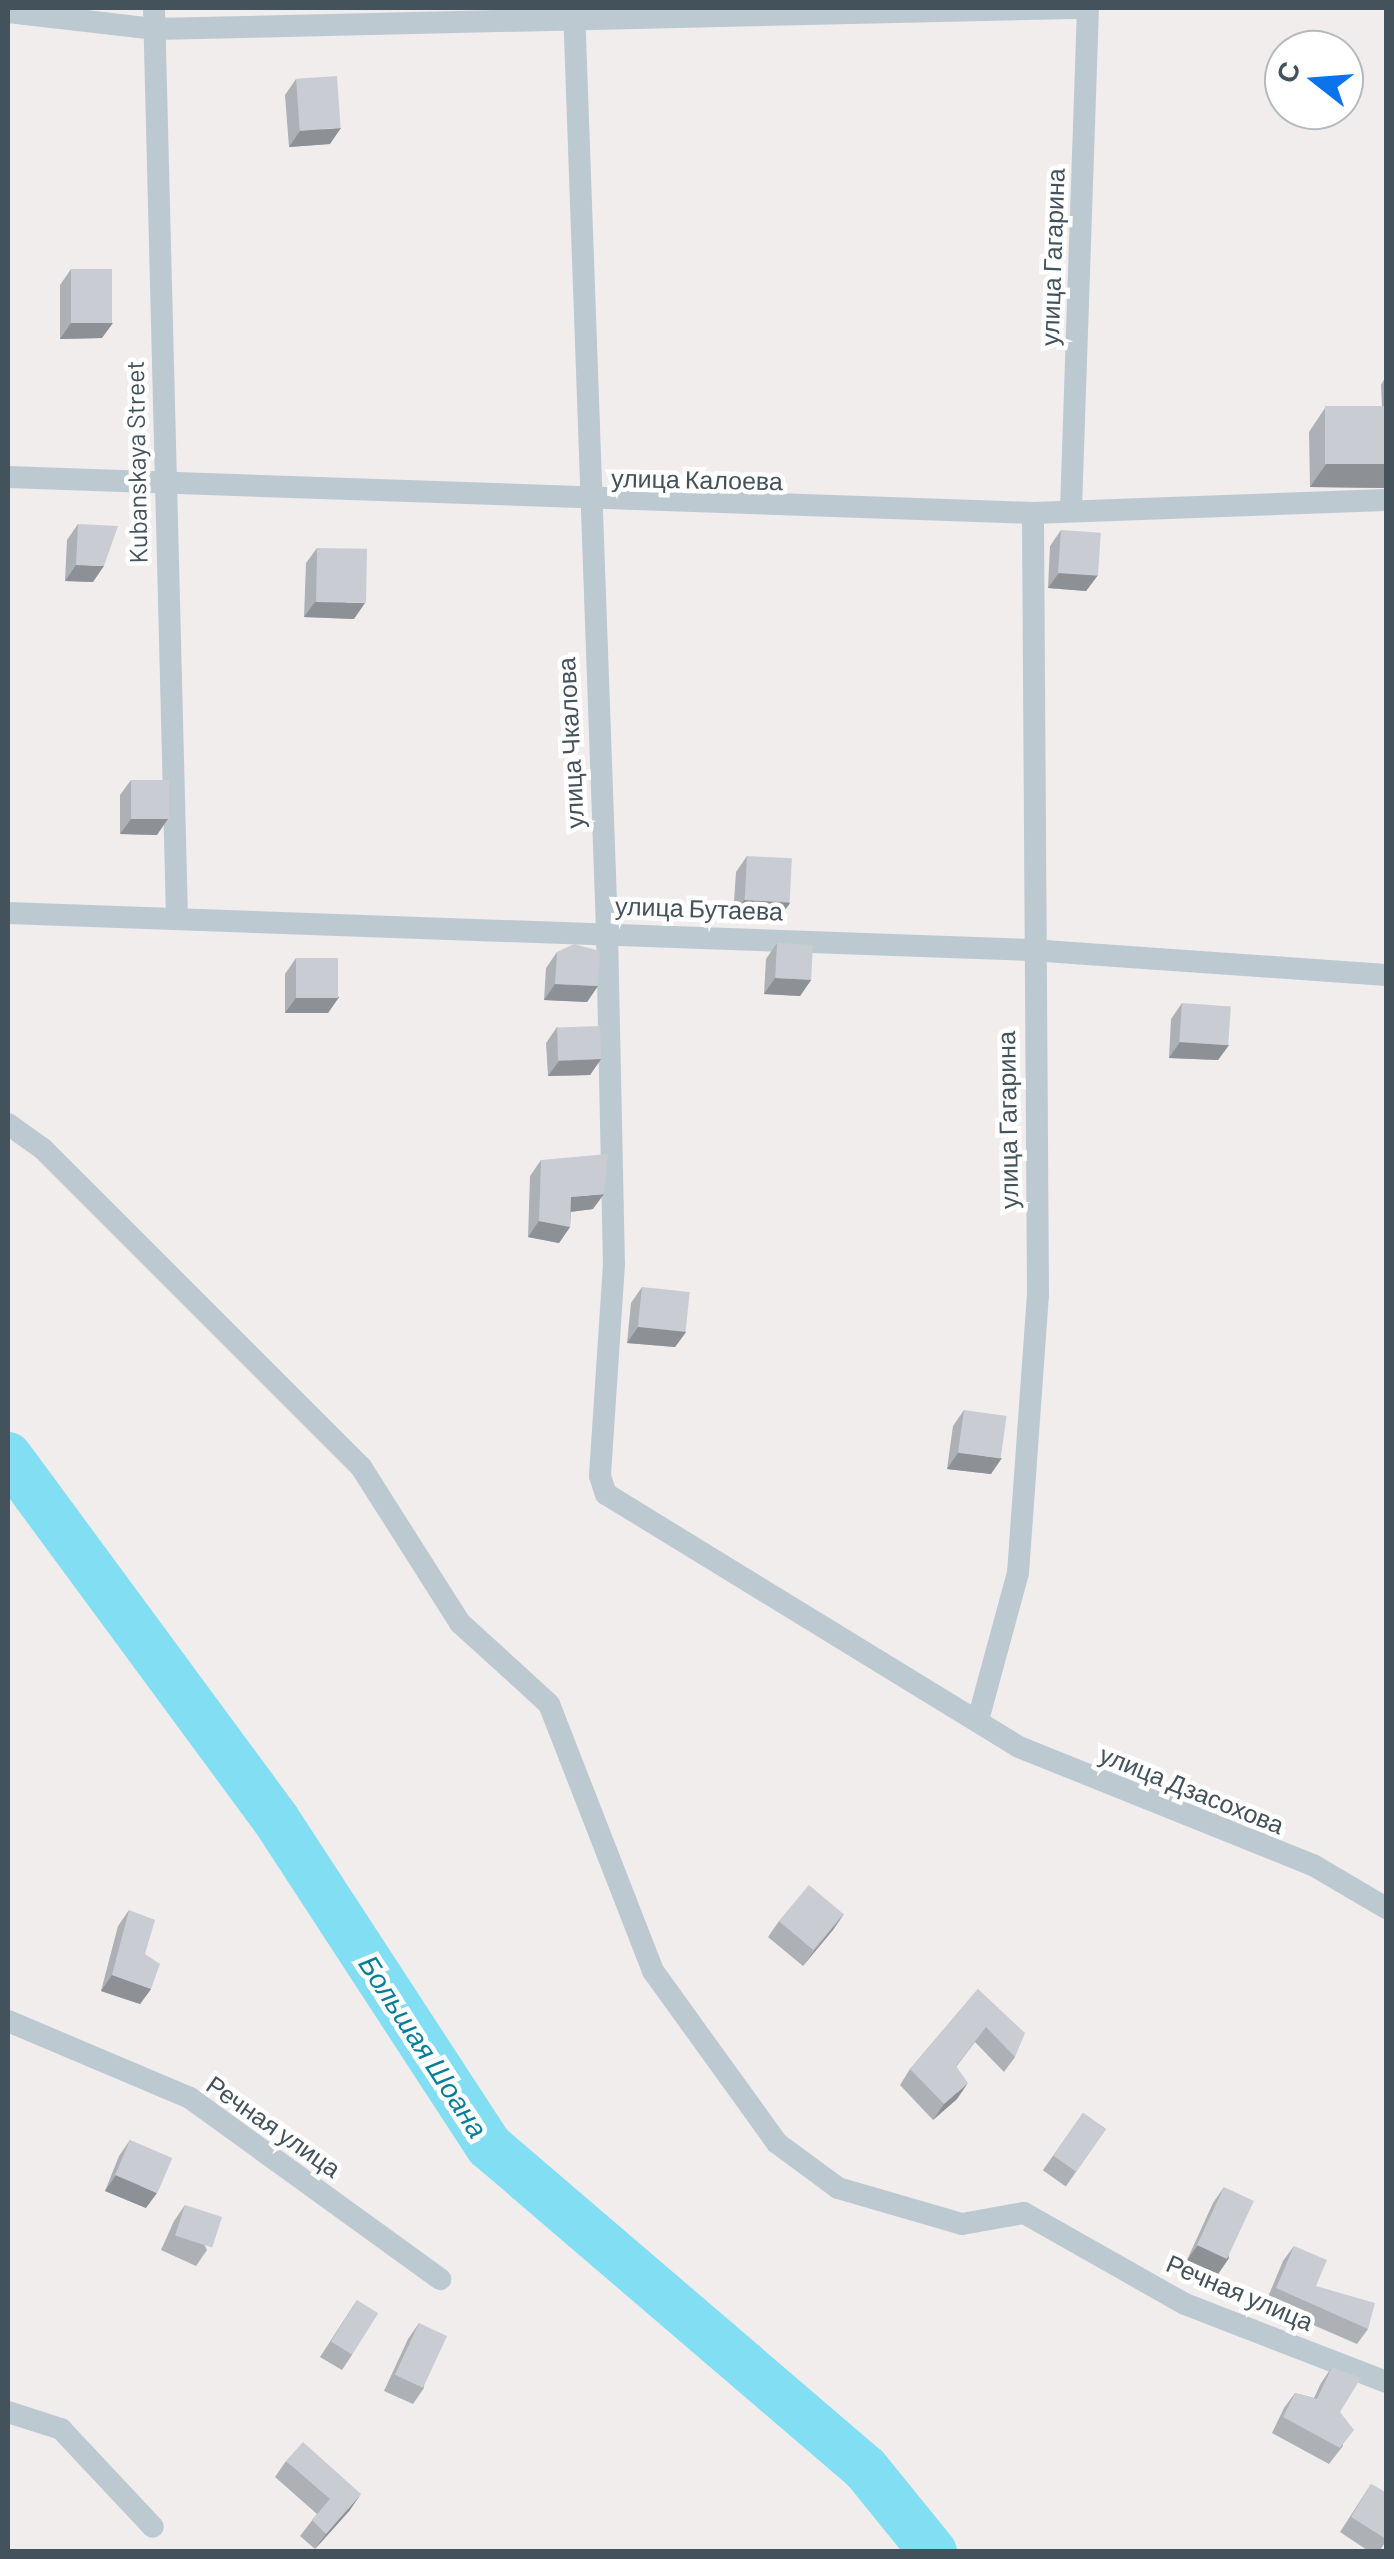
<!DOCTYPE html>
<html>
<head>
<meta charset="utf-8">
<style>
  body { margin:0 }
  #map { position:relative; width:1394px; height:2559px; overflow:hidden; background:#f1eded; font-family:Barlow,sans-serif }
  div>[style] { position:absolute }
  [style*='--x'] { left:calc(var(--x)*1px); top:calc(var(--y)*1px); width:calc(var(--w)*1px); rotate:calc(var(--a)*1deg) }
  .river>* { height:48px; margin:-24px; padding:0 24px; transform-origin:24px; border-radius:24px; background:#82def2 }
  .street>* { height:22px; margin:-11px; padding:0 11px; transform-origin:11px; border-radius:11px; background:#bdc9d1 }
  .wall>* { inset:0; background:#adb0b5; transform-origin:0 0 }
  .shaded-wall>* { inset:0; background:#8d9094 }
  .building>* { inset:0; background:#c9cdd3; transform-origin:0 0 }
  span { translate:-50% -50%; white-space:nowrap; text-align:center; line-height:1.15; -webkit-text-stroke:9px #fff; paint-order:stroke }
  .street-label { font-size:25px; color:#44525c }
  .water-label { font-size:28px; color:#047f9a; font-style:italic }
  .frame { position:absolute; inset:0; border:10px solid #44525c; pointer-events:none }
  .north { position:absolute; left:1264px; top:30px; width:100px; height:100px; box-sizing:border-box; background:#fff; border:2px solid #b4babe; border-radius:50%; rotate:287deg; font-size:28px; font-weight:700; line-height:40px; text-align:center; color:#44525c }
  .north::after { content:''; display:block; margin:auto; width:35px; height:45px; background:#0b74ed; clip-path:polygon(50% 0,100% 100%,50% 72%,0 100%) }
</style>
</head>
<body>
<div id="map">
  <div class="river">
    <i style="--x:8;--y:1456;--w:450;--a:53.6"></i>
    <i style="--x:275;--y:1818;--w:392;--a:56.9"></i>
    <i style="--x:489;--y:2146;--w:495;--a:40.6"></i>
    <i style="--x:865;--y:2468;--w:108;--a:51"></i>
  </div>
  <div class="street">
    <i style="--x:154;--y:8;--w:906;--a:88.55"></i>
    <i style="--x:574;--y:8;--w:925;--a:87.95"></i>
    <i style="--x:607;--y:932;--w:332;--a:88.8"></i>
    <i style="--x:614;--y:1264;--w:212;--a:93.8"></i>
    <i style="--x:600;--y:1476;--w:19;--a:72"></i>
    <i style="--x:606;--y:1494;--w:484;--a:31.5"></i>
    <i style="--x:1019;--y:1747;--w:317;--a:21.9"></i>
    <i style="--x:1313;--y:1865;--w:85;--a:30.5"></i>
    <i style="--x:8;--y:12;--w:147;--a:6.6"></i>
    <i style="--x:154;--y:29;--w:921;--a:-1.31"></i>
    <i style="--x:8;--y:477;--w:1026;--a:2.01"></i>
    <i style="--x:1033;--y:513;--w:353;--a:-2.1"></i>
    <i style="--x:1071;--y:509;--w:501;--a:-88.06"></i>
    <i style="--x:8;--y:913;--w:1023;--a:2.07"></i>
    <i style="--x:1030;--y:950;--w:357;--a:4"></i>
    <i style="--x:8;--y:1124;--w:43;--a:35.5"></i>
    <i style="--x:43;--y:1149;--w:450;--a:45"></i>
    <i style="--x:361;--y:1467;--w:185;--a:57.6"></i>
    <i style="--x:460;--y:1623;--w:120;--a:42.3"></i>
    <i style="--x:549;--y:1704;--w:287;--a:68.7"></i>
    <i style="--x:653;--y:1971;--w:212;--a:54.2"></i>
    <i style="--x:777;--y:2143;--w:76;--a:36.4"></i>
    <i style="--x:838;--y:2188;--w:129;--a:16.2"></i>
    <i style="--x:962;--y:2224;--w:63;--a:-10.1"></i>
    <i style="--x:1024;--y:2213;--w:185;--a:29.5"></i>
    <i style="--x:1185;--y:2304;--w:216;--a:21.2"></i>
    <i style="--x:978;--y:1720;--w:152;--a:-74.8"></i>
    <i style="--x:1018;--y:1573;--w:278;--a:-85.9"></i>
    <i style="--x:1038;--y:1296;--w:783;--a:-90.37"></i>
    <i style="--x:8;--y:2021;--w:198;--a:22.9"></i>
    <i style="--x:190;--y:2098;--w:309;--a:35.9"></i>
    <i style="--x:8;--y:2412;--w:56;--a:17.8"></i>
    <i style="--x:61;--y:2429;--w:134;--a:46.8"></i>
  </div>
  <div class="wall">
    <i style="clip-path:polygon(296px 79px,330px 144px,289px 147px,285px 95px)"></i>
    <i style="clip-path:polygon(71px 269px,102px 338px,60px 339px,60px 285px)"></i>
    <i style="clip-path:polygon(1386px 376px,1386px 488px,1310px 487px,1309px 432px,1325px 408px,1382px 406px,1381px 385px)"></i>
    <i style="clip-path:polygon(78px 524px,93px 582px,65px 581px,67px 540px)"></i>
    <i style="clip-path:polygon(1061px 530px,1098px 575px,1086px 591px,1048px 588px,1050px 546px)"></i>
    <i style="clip-path:polygon(317px 548px,354px 619px,304px 617px,306px 563px)"></i>
    <i style="clip-path:polygon(131px 780px,157px 835px,120px 834px,120px 795px)"></i>
    <i style="clip-path:polygon(747px 856px,790px 903px,779px 918px,733px 916px,736px 872px)"></i>
    <i style="clip-path:polygon(777px 943px,811px 980px,800px 996px,764px 994px,766px 959px)"></i>
    <i style="clip-path:polygon(557px 952px,598px 986px,587px 1002px,544px 1000px,546px 968px)"></i>
    <i style="clip-path:polygon(296px 958px,339px 997px,328px 1013px,285px 1013px,285px 974px)"></i>
    <i style="clip-path:polygon(1182px 1003px,1229px 1045px,1218px 1060px,1169px 1058px,1171px 1019px)"></i>
    <i style="clip-path:polygon(557px 1027px,601px 1059px,590px 1075px,548px 1076px,546px 1043px)"></i>
    <i style="clip-path:polygon(541px 1160px,593px 1209px,571px 1212px,570px 1227px,559px 1243px,528px 1237px,530px 1176px)"></i>
    <i style="clip-path:polygon(642px 1287px,686px 1332px,675px 1347px,627px 1343px,631px 1303px)"></i>
    <i style="clip-path:polygon(964px 1410px,991px 1474px,947px 1469px,953px 1426px)"></i>
    <i style="clip-path:polygon(129px 1910px,145px 1954px,151px 1989px,140px 2004px,101px 1991px,118px 1926px)"></i>
    <i style="clip-path:polygon(844px 1914px,803px 1966px,768px 1937px,779px 1921px)"></i>
    <i style="clip-path:polygon(978px 1989px,1015px 2057px,1004px 2072px,975px 2042px,956px 2067px,957px 2099px,933px 2120px,900px 2085px,910px 2069px)"></i>
    <i style="left:1083px;top:2113px;width:28px;height:70px;rotate:35deg"></i>
    <i style="clip-path:polygon(130px 2140px,146px 2208px,105px 2191px,119px 2156px)"></i>
    <i style="clip-path:polygon(1224px 2187px,1229px 2258px,1218px 2274px,1187px 2260px,1213px 2203px)"></i>
    <i style="clip-path:polygon(185px 2205px,207px 2250px,196px 2266px,161px 2250px,174px 2221px)"></i>
    <i style="clip-path:polygon(1294px 2246px,1316px 2286px,1368px 2329px,1357px 2344px,1265px 2304px,1283px 2261px)"></i>
    <i style="clip-path:polygon(357px 2300px,352px 2355px,342px 2370px,320px 2357px)"></i>
    <i style="clip-path:polygon(419px 2323px,424px 2388px,413px 2404px,384px 2391px,408px 2339px)"></i>
    <i style="clip-path:polygon(1332px 2367px,1340px 2412px,1343px 2446px,1329px 2464px,1272px 2433px,1284px 2408px,1295px 2393px,1314px 2398px,1321px 2383px)"></i>
    <i style="clip-path:polygon(286px 2461px,350px 2510px,315px 2549px,300px 2536px,317px 2514px,275px 2477px)"></i>
    <i style="clip-path:polygon(1371px 2484px,1386px 2493px,1386px 2541px,1379px 2552px,1370px 2552px,1340px 2532px)"></i>
  </div>
  <div class="shaded-wall">
    <i style="clip-path:polygon(341px 128px,330px 144px,289px 147px,300px 131px)"></i>
    <i style="clip-path:polygon(71px 323px,113px 323px,102px 338px,60px 339px)"></i>
    <i style="clip-path:polygon(1327px 463px,1386px 464px,1386px 488px,1310px 487px)"></i>
    <i style="clip-path:polygon(76px 565px,104px 566px,93px 582px,65px 581px)"></i>
    <i style="clip-path:polygon(1059px 573px,1098px 575px,1086px 591px,1048px 588px)"></i>
    <i style="clip-path:polygon(315px 602px,365px 603px,354px 619px,304px 617px)"></i>
    <i style="clip-path:polygon(131px 819px,168px 819px,157px 835px,120px 834px)"></i>
    <i style="clip-path:polygon(744px 900px,790px 903px,779px 918px,733px 916px)"></i>
    <i style="clip-path:polygon(775px 978px,811px 980px,800px 996px,764px 994px)"></i>
    <i style="clip-path:polygon(555px 984px,598px 986px,587px 1002px,544px 1000px)"></i>
    <i style="clip-path:polygon(339px 997px,328px 1013px,285px 1013px,296px 998px)"></i>
    <i style="clip-path:polygon(1180px 1042px,1229px 1045px,1218px 1060px,1169px 1058px)"></i>
    <i style="clip-path:polygon(601px 1059px,590px 1075px,548px 1076px,559px 1061px)"></i>
    <i style="clip-path:polygon(604px 1194px,593px 1209px,560px 1213px,571px 1197px)"></i>
    <i style="clip-path:polygon(539px 1221px,570px 1227px,559px 1243px,528px 1237px)"></i>
    <i style="clip-path:polygon(638px 1327px,686px 1332px,675px 1347px,627px 1343px)"></i>
    <i style="clip-path:polygon(958px 1453px,1002px 1458px,991px 1474px,947px 1469px)"></i>
    <i style="clip-path:polygon(844px 1914px,833px 1930px,803px 1966px,814px 1951px)"></i>
    <i style="clip-path:polygon(112px 1975px,151px 1989px,140px 2004px,101px 1991px)"></i>
    <i style="clip-path:polygon(968px 2083px,957px 2099px,933px 2120px,944px 2104px)"></i>
    <i style="clip-path:polygon(116px 2175px,157px 2193px,146px 2208px,105px 2191px)"></i>
    <i style="clip-path:polygon(1198px 2245px,1229px 2258px,1218px 2274px,1187px 2260px)"></i>
    <i style="clip-path:polygon(361px 2494px,350px 2510px,315px 2549px,326px 2534px)"></i>
  </div>
  <div class="building">
    <i style="left:337px;top:76px;width:52px;height:41px;rotate:86deg"></i>
    <i style="left:71px;top:269px;width:41px;height:54px"></i>
    <i style="left:1386px;top:406px;width:58px;height:61px;rotate:90deg"></i>
    <i style="clip-path:polygon(78px 524px,118px 526px,104px 566px,76px 565px)"></i>
    <i style="left:1061px;top:530px;width:40px;height:43px;rotate:4deg"></i>
    <i style="left:317px;top:548px;width:50px;height:54px;rotate:1deg"></i>
    <i style="left:131px;top:780px;width:38px;height:39px"></i>
    <i style="left:747px;top:856px;width:45px;height:44px;rotate:3deg"></i>
    <i style="left:777px;top:943px;width:36px;height:35px;rotate:3deg"></i>
    <i style="clip-path:polygon(574px 944px,600px 951px,598px 986px,555px 984px,557px 952px)"></i>
    <i style="left:296px;top:958px;width:42px;height:40px"></i>
    <i style="left:1182px;top:1003px;width:49px;height:39px;rotate:4deg"></i>
    <i style="left:600px;top:1026px;width:33px;height:43px;rotate:88deg"></i>
    <i style="clip-path:polygon(608px 1154px,604px 1194px,571px 1197px,570px 1227px,539px 1221px,541px 1160px)"></i>
    <i style="left:642px;top:1287px;width:48px;height:40px;rotate:6deg"></i>
    <i style="left:964px;top:1410px;width:43px;height:43px;rotate:8deg"></i>
    <i style="left:809px;top:1885px;width:45px;height:47px;rotate:40deg"></i>
    <i style="clip-path:polygon(129px 1910px,155px 1920px,145px 1954px,160px 1964px,151px 1989px,112px 1975px)"></i>
    <i style="clip-path:polygon(978px 1989px,1025px 2033px,1015px 2057px,986px 2027px,956px 2066px,968px 2083px,944px 2104px,910px 2069px)"></i>
    <i style="left:1083px;top:2113px;width:28px;height:52px;rotate:35deg"></i>
    <i style="left:130px;top:2140px;width:46px;height:38px;rotate:23deg"></i>
    <i style="left:1224px;top:2187px;width:33px;height:64px;rotate:25deg"></i>
    <i style="left:185px;top:2205px;width:39px;height:32px;rotate:18deg"></i>
    <i style="clip-path:polygon(1294px 2246px,1327px 2260px,1316px 2286px,1375px 2303px,1368px 2329px,1276px 2288px)"></i>
    <i style="left:357px;top:2300px;width:25px;height:49px;rotate:32deg"></i>
    <i style="left:419px;top:2323px;width:31px;height:57px;rotate:25deg"></i>
    <i style="clip-path:polygon(1332px 2367px,1361px 2378px,1340px 2412px,1354px 2430px,1340px 2448px,1283px 2417px,1295px 2393px,1317px 2399px)"></i>
    <i style="clip-path:polygon(303px 2442px,361px 2494px,326px 2534px,312px 2520px,330px 2499px,286px 2461px)"></i>
    <i style="clip-path:polygon(1371px 2484px,1386px 2493px,1386px 2539px,1351px 2517px)"></i>
  </div>
  <div class="street-label">
    <span style="left:1052px;top:257px;rotate:-88deg">улица Гагарина</span>
    <span style="left:136px;top:462px;rotate:-91deg">Kubanskaya Street</span>
    <span style="left:697px;top:479px;rotate:1deg">улица Калоева</span>
    <span style="left:570px;top:743px;rotate:-93deg">улица Чкалова</span>
    <span style="left:699px;top:908px;rotate:2deg">улица Бутаева</span>
    <span style="left:1007px;top:1120px;rotate:-91deg">улица Гагарина</span>
    <span style="left:1192px;top:1789px;rotate:22deg">улица Дзасохова</span>
    <span style="left:274px;top:2126px;rotate:35deg">Речная улица</span>
    <span style="left:1240px;top:2292px;rotate:23deg">Речная улица</span>
  </div>
  <div class="water-label">
    <span style="left:424px;top:2046px;rotate:57deg">Большая Шоана</span>
  </div>
  <div class="frame"></div>
  <div class="north">С</div>
</div>
</body>
</html>
